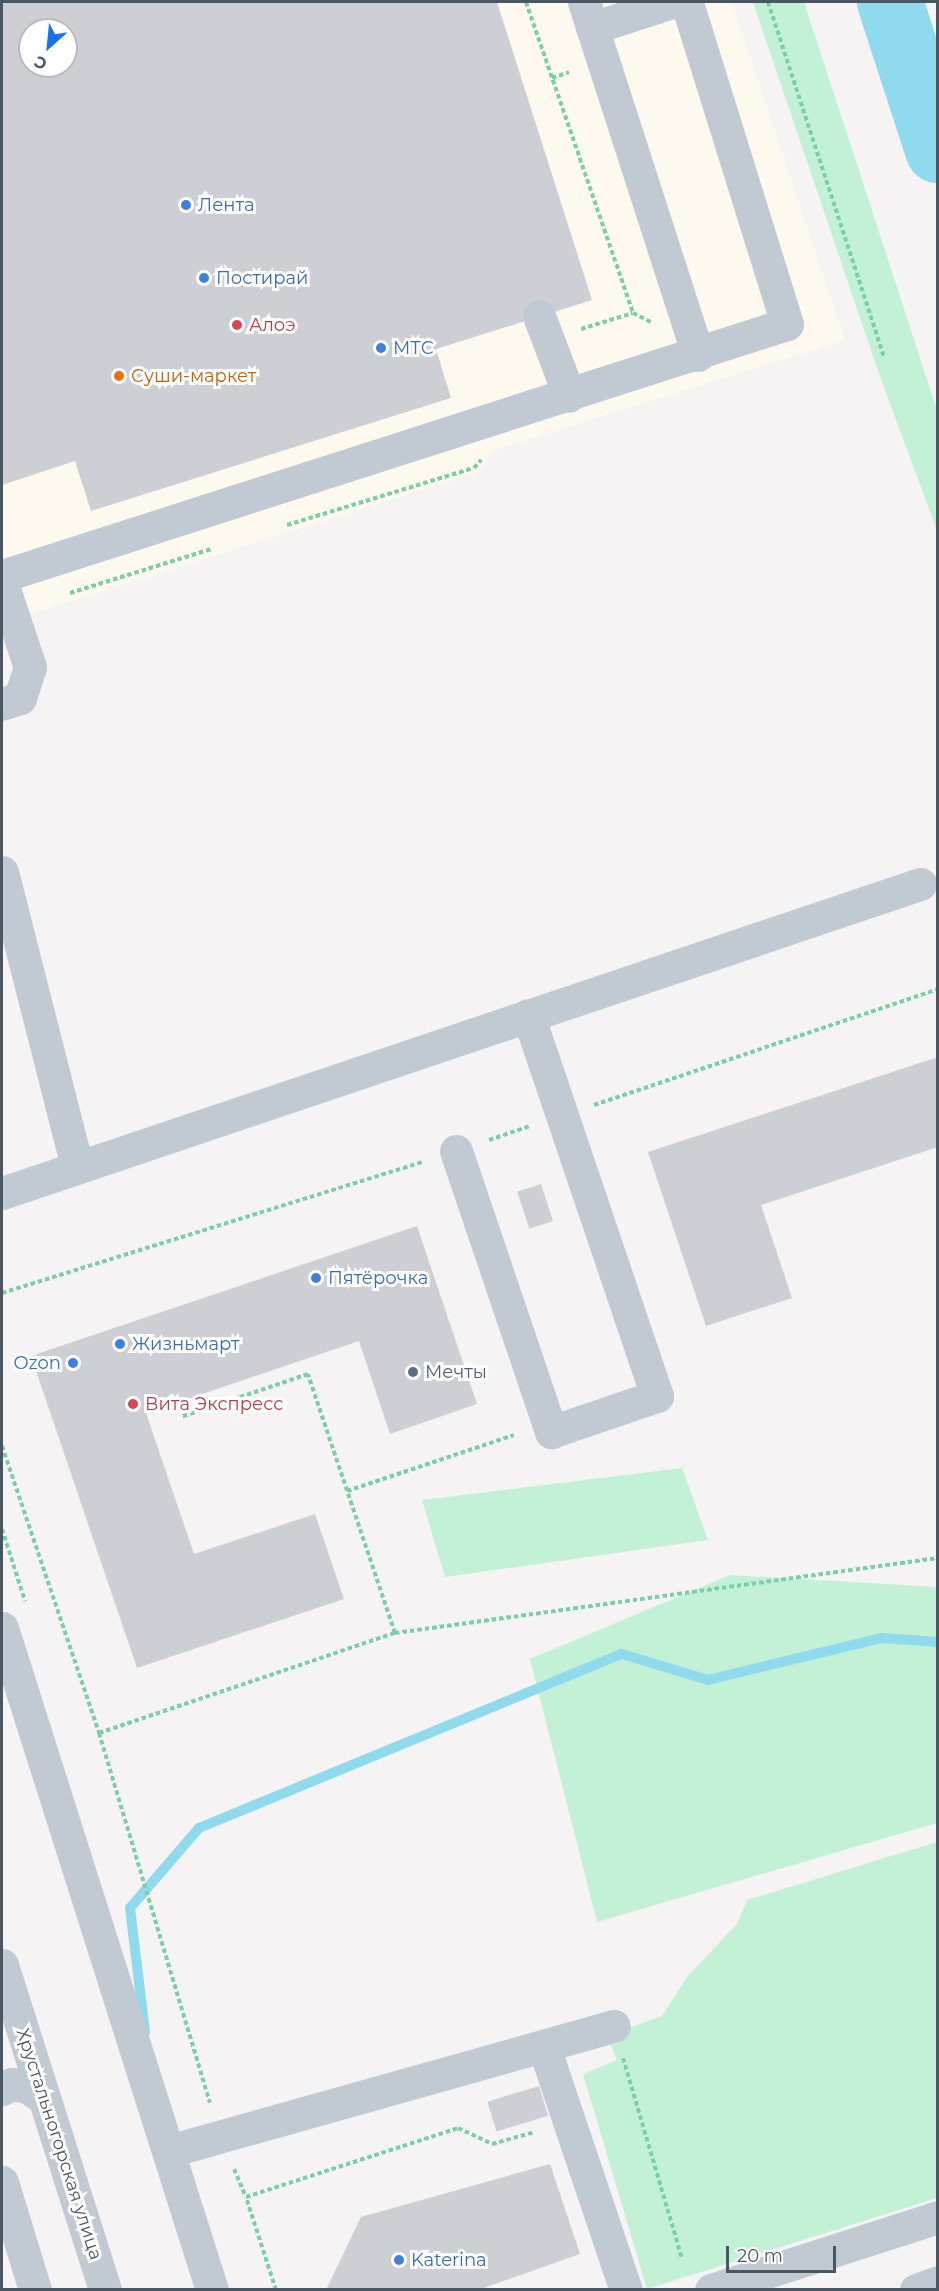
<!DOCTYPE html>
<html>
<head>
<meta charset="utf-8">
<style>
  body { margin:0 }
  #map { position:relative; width:939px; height:2291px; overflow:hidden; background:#f5f3f3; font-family:Montserrat,sans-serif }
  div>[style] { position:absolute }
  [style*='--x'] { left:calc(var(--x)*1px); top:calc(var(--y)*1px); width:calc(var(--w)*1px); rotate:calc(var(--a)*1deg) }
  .commercial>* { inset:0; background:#fdf9ef }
  .green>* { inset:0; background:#c3f1d5 }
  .stream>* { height:10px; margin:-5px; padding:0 5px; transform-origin:5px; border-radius:5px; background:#90daee }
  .river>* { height:66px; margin:-33px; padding:0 33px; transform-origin:33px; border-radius:33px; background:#90daee }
  .building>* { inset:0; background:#cdcfd5; transform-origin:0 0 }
  .path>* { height:4px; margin-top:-2px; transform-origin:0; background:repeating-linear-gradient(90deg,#7ad0a6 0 4.5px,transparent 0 7.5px) }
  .minor>* { height:33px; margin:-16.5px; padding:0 16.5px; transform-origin:16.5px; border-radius:16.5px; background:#c1cad2 }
  .dots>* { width:16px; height:16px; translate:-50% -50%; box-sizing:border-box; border:3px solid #fff; border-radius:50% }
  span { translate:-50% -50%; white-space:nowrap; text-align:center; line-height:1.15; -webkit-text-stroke:6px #fff; paint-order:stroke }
  .shop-label { font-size:18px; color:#366cbe }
  .left { translate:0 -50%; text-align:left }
  .right { translate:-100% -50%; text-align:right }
  .health-label { font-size:18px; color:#be3a42 }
  .food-label { font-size:18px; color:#c56008 }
  .service-label { font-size:18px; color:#4e5e75 }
  .street-label { font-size:18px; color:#4a5661 }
  .frame { position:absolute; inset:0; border:3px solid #4a5661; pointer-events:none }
  .north { position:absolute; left:18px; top:18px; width:60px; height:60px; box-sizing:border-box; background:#fff; border:2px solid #b7bbc0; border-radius:50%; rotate:207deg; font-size:16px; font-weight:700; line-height:24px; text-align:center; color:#4a5661 }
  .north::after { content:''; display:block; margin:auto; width:21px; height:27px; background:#1a73e8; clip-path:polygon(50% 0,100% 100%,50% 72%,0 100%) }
  .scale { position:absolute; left:726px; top:2246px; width:110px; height:27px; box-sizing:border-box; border:3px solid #4a5661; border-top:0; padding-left:8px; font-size:18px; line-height:21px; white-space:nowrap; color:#4a5661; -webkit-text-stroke:4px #fff; paint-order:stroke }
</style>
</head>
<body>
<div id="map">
  <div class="commercial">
    <i style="clip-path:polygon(evenodd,2px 2px,732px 2px,845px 340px,491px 451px,481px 471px,2px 623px,2px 2px,30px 30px,66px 30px,66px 66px,30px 66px,30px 30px)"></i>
  </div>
  <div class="green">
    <i style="clip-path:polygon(753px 2px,804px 2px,937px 410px,937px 531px,877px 368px)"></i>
    <i style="clip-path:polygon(682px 1468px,708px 1540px,445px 1577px,422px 1500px)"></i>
    <i style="clip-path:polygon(730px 1575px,937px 1587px,937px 1823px,597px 1922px,530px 1659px)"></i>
    <i style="clip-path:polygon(937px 1842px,937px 2198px,647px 2289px,583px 2074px,617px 2060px,607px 2036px,662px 2016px,687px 1977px,737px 1924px,747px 1900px)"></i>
  </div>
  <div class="stream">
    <i style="--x:145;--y:2032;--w:125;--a:-96.9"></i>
    <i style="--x:130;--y:1908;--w:106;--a:-49.2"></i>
    <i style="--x:199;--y:1828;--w:457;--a:-22.4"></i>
    <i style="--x:622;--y:1654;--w:90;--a:16.8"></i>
    <i style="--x:708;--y:1680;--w:179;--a:-13.6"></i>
    <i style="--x:882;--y:1638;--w:56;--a:4.1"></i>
  </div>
  <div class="river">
    <i style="--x:890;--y:2;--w:156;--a:72"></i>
  </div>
  <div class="building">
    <i style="clip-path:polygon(evenodd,2px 2px,497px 2px,592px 300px,436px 349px,451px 398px,91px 511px,75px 461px,2px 485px,2px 2px,30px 30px,66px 30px,66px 66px,30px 66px,30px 30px)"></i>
    <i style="clip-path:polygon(938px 1057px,938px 1147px,761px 1205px,792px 1298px,706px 1326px,648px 1152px)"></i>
    <i style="left:541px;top:1184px;width:39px;height:25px;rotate:72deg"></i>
    <i style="clip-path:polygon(417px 1226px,477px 1404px,390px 1434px,359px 1341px,146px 1413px,194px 1554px,315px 1514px,344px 1599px,137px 1668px,31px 1356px)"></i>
    <i style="left:539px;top:2086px;width:31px;height:54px;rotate:73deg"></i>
    <i style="clip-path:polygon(550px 2164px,580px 2254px,478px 2290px,326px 2290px,361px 2217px)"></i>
  </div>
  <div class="path">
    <i style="--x:526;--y:2;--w:329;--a:71"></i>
    <i style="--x:768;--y:2;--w:373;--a:71.9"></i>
    <i style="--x:552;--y:78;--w:18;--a:-19"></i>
    <i style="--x:581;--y:329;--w:54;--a:-17.1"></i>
    <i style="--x:633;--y:313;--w:20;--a:27"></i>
    <i style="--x:287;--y:525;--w:195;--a:-17"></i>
    <i style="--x:474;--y:468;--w:11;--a:-49"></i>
    <i style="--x:70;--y:593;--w:148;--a:-17.3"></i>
    <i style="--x:594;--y:1105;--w:363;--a:-18.6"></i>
    <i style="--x:489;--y:1140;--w:43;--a:-18.9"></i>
    <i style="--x:2;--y:1293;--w:440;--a:-17.3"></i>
    <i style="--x:2;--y:1446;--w:303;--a:71.3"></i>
    <i style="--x:99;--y:1733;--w:312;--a:-18.7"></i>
    <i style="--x:395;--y:1633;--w:273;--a:-108.6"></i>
    <i style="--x:308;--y:1374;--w:134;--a:161.3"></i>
    <i style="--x:347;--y:1491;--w:176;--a:-18.5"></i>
    <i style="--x:2;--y:1529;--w:76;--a:72.3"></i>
    <i style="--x:395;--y:1633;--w:548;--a:-7.86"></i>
    <i style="--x:99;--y:1733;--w:386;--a:73.3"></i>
    <i style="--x:623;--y:2058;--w:209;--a:73.6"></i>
    <i style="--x:234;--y:2169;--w:30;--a:67"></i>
    <i style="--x:276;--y:2290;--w:98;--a:-107.9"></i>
    <i style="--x:246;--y:2197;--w:223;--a:-18"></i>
    <i style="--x:458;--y:2128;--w:38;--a:25"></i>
    <i style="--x:492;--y:2144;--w:45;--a:-15.6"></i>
  </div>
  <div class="minor">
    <i style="--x:584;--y:2;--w:371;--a:72.1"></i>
    <i style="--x:592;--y:28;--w:84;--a:-18"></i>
    <i style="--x:539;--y:316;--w:85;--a:69.2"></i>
    <i style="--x:2;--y:576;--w:824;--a:-17.8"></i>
    <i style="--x:787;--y:324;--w:337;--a:-107.3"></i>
    <i style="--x:2;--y:583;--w:89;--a:71.6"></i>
    <i style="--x:30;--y:667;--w:33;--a:108"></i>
    <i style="--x:20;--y:698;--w:19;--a:162"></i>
    <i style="--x:2;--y:872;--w:304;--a:75.7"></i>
    <i style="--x:456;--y:1151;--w:297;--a:71.3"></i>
    <i style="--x:551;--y:1432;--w:112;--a:-18.8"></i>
    <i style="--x:657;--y:1396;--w:402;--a:-108.7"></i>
    <i style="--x:2;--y:1193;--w:969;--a:-18.6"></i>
    <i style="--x:2;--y:1628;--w:695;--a:72.4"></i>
    <i style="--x:2;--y:1965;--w:341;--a:72.4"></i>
    <i style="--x:544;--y:2047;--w:256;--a:71.4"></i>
    <i style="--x:2;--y:2089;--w:11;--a:-27"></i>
    <i style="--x:12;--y:2084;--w:15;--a:11"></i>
    <i style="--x:27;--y:2087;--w:20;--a:33"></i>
    <i style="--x:169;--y:2151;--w:462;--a:-15.7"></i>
    <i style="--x:2;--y:2182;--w:113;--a:73"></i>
    <i style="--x:711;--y:2290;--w:238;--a:-17.8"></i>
    <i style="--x:916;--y:2290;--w:23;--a:-20"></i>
  </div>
  <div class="dots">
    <i style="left:186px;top:205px;background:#3f7fe0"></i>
    <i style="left:204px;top:278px;background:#3f7fe0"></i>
    <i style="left:237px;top:325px;background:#e0444e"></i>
    <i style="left:381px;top:348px;background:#3f7fe0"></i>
    <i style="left:119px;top:376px;background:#e8710a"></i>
    <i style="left:316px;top:1278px;background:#3f7fe0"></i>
    <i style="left:120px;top:1344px;background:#3f7fe0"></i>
    <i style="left:73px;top:1363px;background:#3f7fe0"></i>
    <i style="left:413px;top:1372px;background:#5c6f8a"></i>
    <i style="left:133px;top:1404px;background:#e0444e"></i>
    <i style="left:399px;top:2260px;background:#3f7fe0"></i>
  </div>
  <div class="shop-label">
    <span class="left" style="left:198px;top:205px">Лента</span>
    <span class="left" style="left:216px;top:278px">Постирай</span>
    <span class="left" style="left:393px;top:348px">МТС</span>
    <span class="left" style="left:328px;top:1278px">Пятёрочка</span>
    <span class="left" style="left:132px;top:1344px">Жизньмарт</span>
    <span class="right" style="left:61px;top:1363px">Ozon</span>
    <span class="left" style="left:411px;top:2260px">Katerina</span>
  </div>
  <div class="health-label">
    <span class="left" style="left:249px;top:325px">Алоэ</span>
    <span class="left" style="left:145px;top:1404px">Вита Экспресс</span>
  </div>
  <div class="food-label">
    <span class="left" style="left:131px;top:376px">Суши-маркет</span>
  </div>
  <div class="service-label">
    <span class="left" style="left:425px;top:1372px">Мечты</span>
  </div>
  <div class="street-label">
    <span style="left:59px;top:2144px;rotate:72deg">Хрустальногорская улица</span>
  </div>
  <div class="frame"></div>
  <div class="north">С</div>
  <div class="scale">20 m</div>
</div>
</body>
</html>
